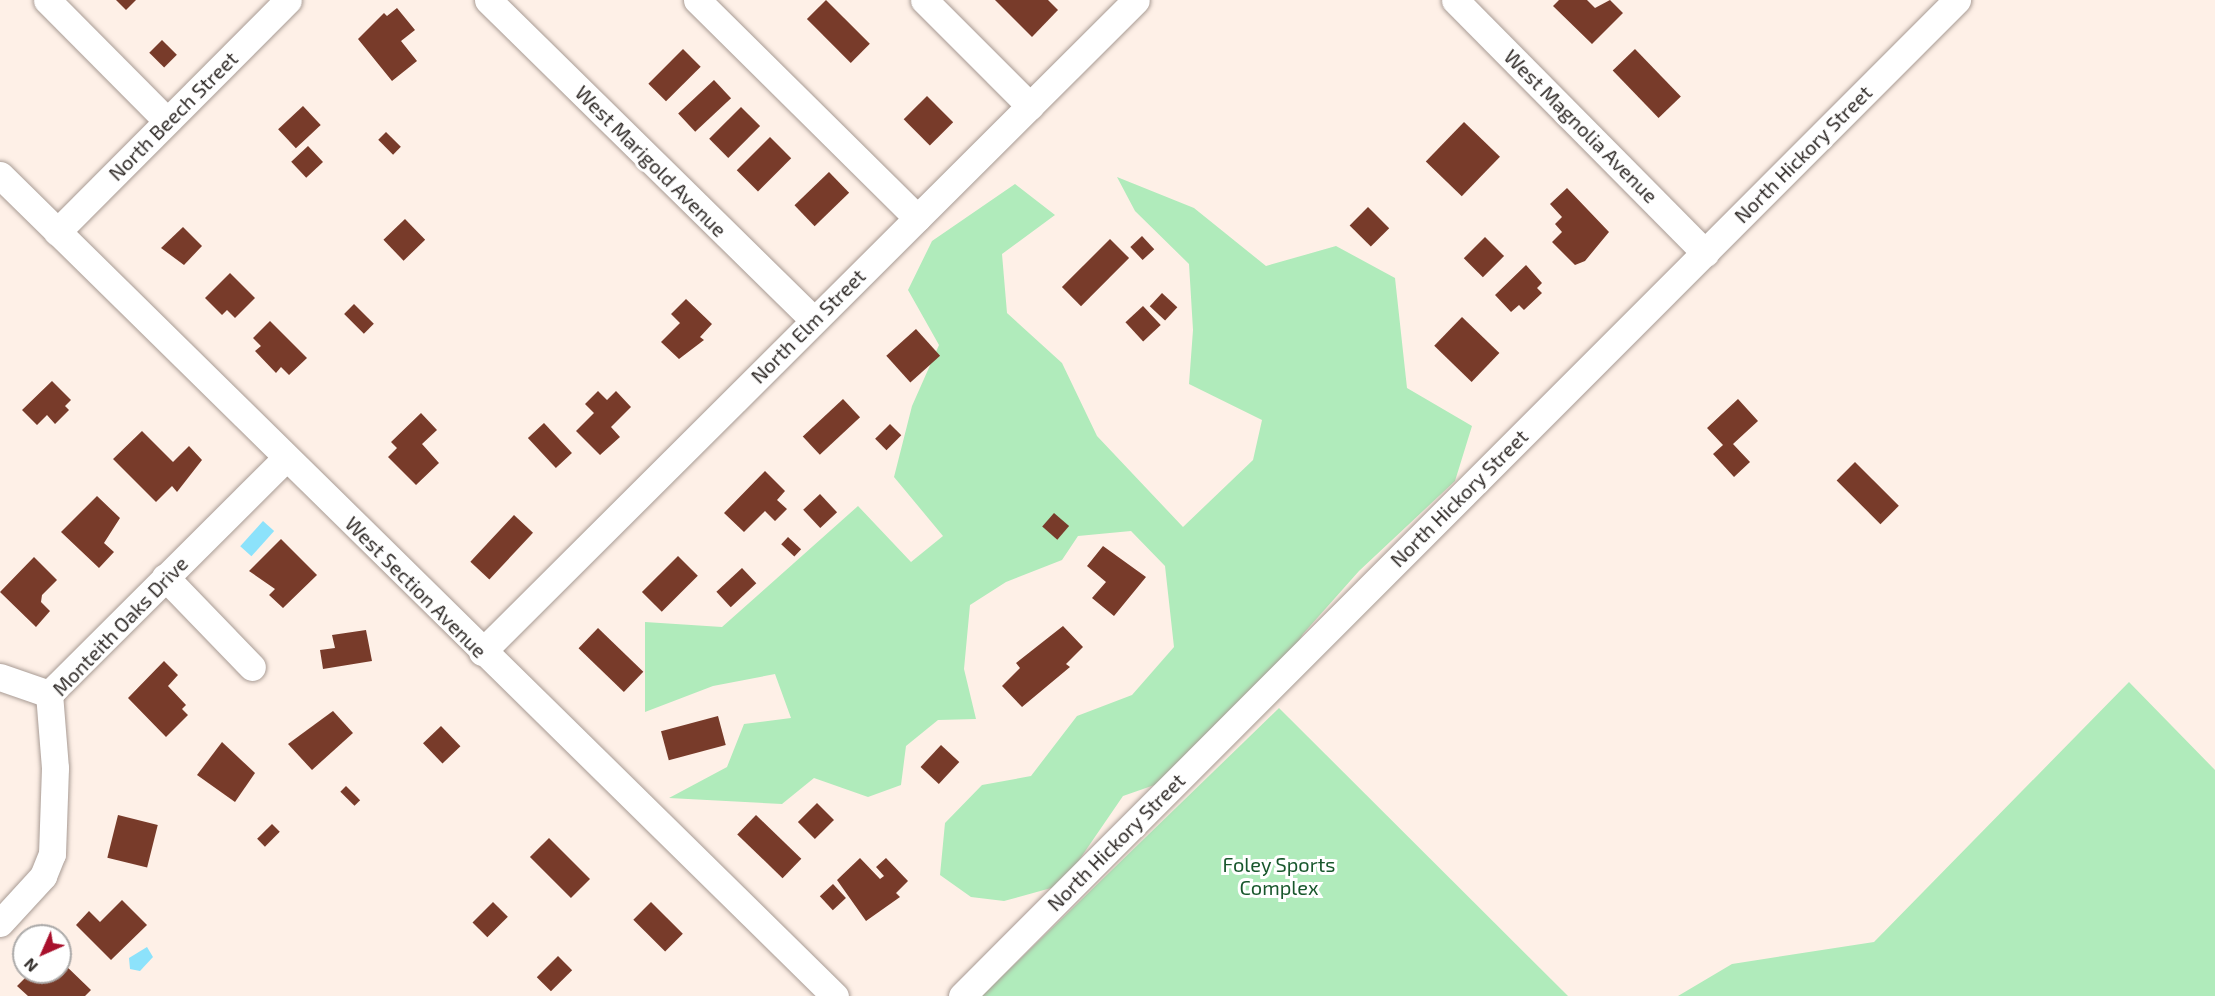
<!DOCTYPE html>
<html>
<head>
<meta charset="utf-8">
<style>
  body { margin:0 }
  #map { position:relative; width:2215px; height:996px; overflow:hidden; background:#fef0e7; font-family:"Exo 2",sans-serif }
  div>[style] { position:absolute }
  [style*='--x'] { left:calc(var(--x)*1px); top:calc(var(--y)*1px); width:calc(var(--w)*1px); rotate:calc(var(--a)*1deg) }
  .green>* { inset:0; background:#b0ebbb }
  .water>* { inset:0; background:#8ce2fb; transform-origin:0 0 }
  .building>* { inset:0; background:#783b2a; transform-origin:0 0 }
  .roads { filter:drop-shadow(0 0 2px #a89b94) drop-shadow(0 0 2px #a89b94) }
  .minor>* { height:27px; margin:-13.5px; padding:0 13.5px; transform-origin:13.5px; border-radius:13.5px; background:#fff }
  span { translate:-50% -50%; white-space:nowrap; text-align:center; line-height:1.15; -webkit-text-stroke:6px #fff; paint-order:stroke }
  .street-label { font-size:20px; color:#2f2a27 }
  .park-label { font-size:20px; color:#18572c }
  .north { position:absolute; left:12px; top:924px; width:60px; height:60px; box-sizing:border-box; background:#fff; border:2px solid #acaaa9; border-radius:50%; rotate:225deg; font-size:16px; font-weight:700; line-height:24px; text-align:center; color:#2f2a27 }
  .north::after { content:''; display:block; margin:auto; width:21px; height:27px; background:#a8102c; clip-path:polygon(50% 0,100% 100%,50% 72%,0 100%) }
</style>
</head>
<body>
<div id="map">
  <div class="green">
    <i style="clip-path:polygon(1117px 177px,1194px 208px,1266px 266px,1336px 246px,1395px 278px,1407px 388px,1472px 426px,1455px 481px,1359px 571px,1303px 634px,1250px 721px,1166px 781px,1123px 796px,1062px 885px,1004px 901px,971px 897px,940px 875px,945px 823px,982px 785px,1031px 776px,1077px 716px,1132px 695px,1174px 647px,1165px 566px,1131px 531px,1078px 536px,1062px 560px,1006px 582px,970px 605px,964px 669px,976px 719px,938px 720px,906px 746px,901px 785px,868px 797px,814px 778px,782px 804px,669px 798px,727px 767px,744px 724px,791px 718px,775px 674px,713px 686px,645px 712px,645px 622px,722px 627px,858px 506px,911px 562px,943px 536px,894px 477px,912px 406px,939px 345px,908px 290px,932px 241px,1015px 184px,1055px 215px,1002px 254px,1007px 313px,1062px 363px,1097px 436px,1183px 527px,1253px 460px,1262px 420px,1189px 384px,1193px 330px,1189px 264px,1135px 211px)"></i>
    <i style="clip-path:polygon(2129px 682px,2215px 770px,2215px 996px,1678px 996px,1732px 964px,1874px 942px)"></i>
    <i style="clip-path:polygon(1279px 708px,1568px 996px,982px 996px)"></i>
  </div>
  <div class="water">
    <i style="left:263px;top:521px;width:15px;height:34px;rotate:42deg"></i>
    <i style="clip-path:polygon(147px 947px,153px 957px,140px 971px,130px 969px,129px 958px)"></i>
  </div>
  <div class="building">
    <i style="clip-path:polygon(116px 0,136px 0,126px 10px)"></i>
    <i style="left:826px;top:0;width:62px;height:27px;rotate:45deg"></i>
    <i style="clip-path:polygon(995px 0,1048px 0,1058px 10px,1032px 37px)"></i>
    <i style="clip-path:polygon(1559px 0,1587px 0,1595px 8px,1610px 0,1623px 13px,1592px 44px,1553px 6px)"></i>
    <i style="clip-path:polygon(397px 8px,415px 30px,401px 41px,417px 61px,392px 81px,358px 39px,384px 13px,387px 16px)"></i>
    <i style="left:162px;top:40px;width:21px;height:18px;rotate:45deg"></i>
    <i style="left:683px;top:49px;width:25px;height:49px;rotate:45deg"></i>
    <i style="left:1635px;top:49px;width:66px;height:31px;rotate:46deg"></i>
    <i style="left:714px;top:80px;width:25px;height:49px;rotate:47deg"></i>
    <i style="left:927px;top:96px;width:37px;height:33px;rotate:45deg"></i>
    <i style="left:303px;top:106px;width:26px;height:34px;rotate:47deg"></i>
    <i style="left:741px;top:107px;width:27px;height:45px;rotate:45deg"></i>
    <i style="left:1464px;top:122px;width:50px;height:55px;rotate:44deg"></i>
    <i style="left:386px;top:132px;width:21px;height:11px;rotate:45deg"></i>
    <i style="left:770px;top:137px;width:30px;height:47px;rotate:45deg"></i>
    <i style="left:308px;top:146px;width:22px;height:23px;rotate:47deg"></i>
    <i style="left:829px;top:172px;width:29px;height:48px;rotate:46deg"></i>
    <i style="clip-path:polygon(1567px 188px,1609px 232px,1585px 261px,1575px 265px,1552px 242px,1562px 232px,1555px 224px,1562px 217px,1550px 204px)"></i>
    <i style="left:1368px;top:207px;width:30px;height:26px;rotate:45deg"></i>
    <i style="left:405px;top:219px;width:29px;height:30px;rotate:46deg"></i>
    <i style="clip-path:polygon(183px 227px,202px 246px,184px 265px,161px 248px)"></i>
    <i style="left:1142px;top:236px;width:18px;height:16px;rotate:47deg"></i>
    <i style="left:1485px;top:237px;width:27px;height:30px;rotate:45deg"></i>
    <i style="left:1110px;top:239px;width:27px;height:68px;rotate:45deg"></i>
    <i style="clip-path:polygon(1526px 265px,1542px 283px,1537px 288px,1542px 293px,1524px 310px,1519px 305px,1511px 312px,1495px 295px)"></i>
    <i style="clip-path:polygon(230px 273px,255px 298px,235px 318px,227px 310px,222px 315px,205px 298px)"></i>
    <i style="left:1162px;top:293px;width:21px;height:18px;rotate:43deg"></i>
    <i style="clip-path:polygon(686px 299px,712px 324px,700px 337px,704px 340px,679px 359px,661px 342px,680px 323px,671px 314px)"></i>
    <i style="left:354px;top:304px;width:28px;height:14px;rotate:45deg"></i>
    <i style="left:1143px;top:306px;width:26px;height:24px;rotate:47deg"></i>
    <i style="left:1462px;top:317px;width:52px;height:40px;rotate:44deg"></i>
    <i style="clip-path:polygon(270px 321px,307px 358px,289px 375px,281px 367px,276px 373px,255px 351px,261px 346px,253px 338px)"></i>
    <i style="left:916px;top:329px;width:36px;height:40px;rotate:48deg"></i>
    <i style="clip-path:polygon(52px 381px,71px 400px,65px 406px,69px 410px,55px 424px,47px 415px,37px 425px,22px 410px)"></i>
    <i style="clip-path:polygon(598px 391px,607px 400px,616px 391px,631px 407px,611px 427px,620px 437px,600px 455px,576px 431px,594px 413px,585px 404px)"></i>
    <i style="left:843px;top:399px;width:25px;height:55px;rotate:47deg"></i>
    <i style="clip-path:polygon(1738px 399px,1758px 421px,1733px 444px,1750px 462px,1734px 477px,1713px 454px,1723px 445px,1707px 428px)"></i>
    <i style="clip-path:polygon(421px 413px,437px 430px,422px 444px,439px 463px,416px 485px,388px 457px,397px 448px,391px 442px)"></i>
    <i style="left:544px;top:423px;width:41px;height:22px;rotate:47deg"></i>
    <i style="left:890px;top:424px;width:16px;height:21px;rotate:45deg"></i>
    <i style="clip-path:polygon(142px 431px,173px 462px,189px 446px,202px 460px,177px 492px,172px 486px,156px 502px,113px 459px)"></i>
    <i style="left:1855px;top:462px;width:62px;height:26px;rotate:45deg"></i>
    <i style="clip-path:polygon(765px 471px,785px 491px,777px 500px,787px 509px,775px 521px,765px 511px,744px 532px,724px 513px)"></i>
    <i style="left:820px;top:494px;width:25px;height:23px;rotate:47deg"></i>
    <i style="clip-path:polygon(97px 496px,120px 518px,104px 543px,114px 552px,99px 568px,61px 532px)"></i>
    <i style="left:1054px;top:513px;width:20px;height:18px;rotate:41deg"></i>
    <i style="left:514px;top:515px;width:26px;height:64px;rotate:43deg"></i>
    <i style="left:788px;top:537px;width:18px;height:10px;rotate:43deg"></i>
    <i style="clip-path:polygon(281px 539px,317px 575px,283px 608px,269px 595px,275px 589px,249px 571px)"></i>
    <i style="clip-path:polygon(1103px 546px,1146px 577px,1114px 616px,1092px 598px,1106px 582px,1087px 566px)"></i>
    <i style="left:678px;top:556px;width:28px;height:51px;rotate:45deg"></i>
    <i style="clip-path:polygon(34px 557px,57px 580px,42px 595px,41px 602px,50px 611px,36px 627px,0 592px)"></i>
    <i style="left:742px;top:568px;width:21px;height:35px;rotate:47deg"></i>
    <i style="clip-path:polygon(1063px 626px,1083px 647px,1066px 664px,1070px 667px,1022px 707px,1002px 686px,1020px 668px,1016px 663px)"></i>
    <i style="left:598px;top:628px;width:63px;height:28px;rotate:44deg"></i>
    <i style="clip-path:polygon(366px 630px,372px 661px,323px 669px,320px 650px,335px 648px,332px 635px)"></i>
    <i style="clip-path:polygon(164px 661px,178px 675px,168px 686px,186px 705px,182px 709px,188px 715px,166px 737px,128px 698px)"></i>
    <i style="clip-path:polygon(333px 711px,353px 733px,312px 770px,288px 744px)"></i>
    <i style="left:718px;top:716px;width:30px;height:59px;rotate:75deg"></i>
    <i style="left:441px;top:726px;width:28px;height:25px;rotate:46deg"></i>
    <i style="clip-path:polygon(222px 742px,255px 773px,235px 802px,197px 775px)"></i>
    <i style="left:941px;top:745px;width:25px;height:30px;rotate:43deg"></i>
    <i style="left:346px;top:786px;width:20px;height:8px;rotate:45deg"></i>
    <i style="left:817px;top:803px;width:24px;height:27px;rotate:45deg"></i>
    <i style="left:118px;top:815px;width:41px;height:44px;rotate:14deg"></i>
    <i style="left:756px;top:815px;width:63px;height:27px;rotate:44deg"></i>
    <i style="left:272px;top:824px;width:11px;height:21px;rotate:45deg"></i>
    <i style="left:549px;top:838px;width:58px;height:27px;rotate:45deg"></i>
    <i style="clip-path:polygon(860px 858px,880px 879px,884px 876px,876px 867px,886px 858px,908px 881px,896px 893px,900px 897px,866px 921px,837px 880px)"></i>
    <i style="left:833px;top:884px;width:19px;height:18px;rotate:47deg"></i>
    <i style="clip-path:polygon(122px 900px,147px 925px,111px 960px,76px 925px,89px 911px,100px 922px)"></i>
    <i style="left:493px;top:902px;width:21px;height:29px;rotate:45deg"></i>
    <i style="left:651px;top:902px;width:45px;height:25px;rotate:45deg"></i>
    <i style="left:558px;top:956px;width:20px;height:30px;rotate:45deg"></i>
    <i style="clip-path:polygon(62px 962px,91px 990px,85px 996px,28px 996px,17px 986px,31px 972px,44px 981px,60px 972px)"></i>
  </div>
  <div class="roads">
    <div class="minor">
      <i style="--x:47;--y:0;--w:170;--a:45.2"></i>
      <i style="--x:488;--y:0;--w:457;--a:44.5"></i>
      <i style="--x:697;--y:0;--w:310;--a:44.7"></i>
      <i style="--x:924;--y:0;--w:150;--a:45"></i>
      <i style="--x:1455;--y:0;--w:356;--a:45.3"></i>
      <i style="--x:0;--y:175;--w:1171;--a:44.52"></i>
      <i style="--x:57;--y:232;--w:327;--a:-45.1"></i>
      <i style="--x:165;--y:577;--w:125;--a:46"></i>
      <i style="--x:482;--y:652;--w:923;--a:-44.91"></i>
      <i style="--x:0;--y:677;--w:52;--a:19.1"></i>
      <i style="--x:0;--y:923;--w:64;--a:-47.5"></i>
      <i style="--x:43;--y:876;--w:24;--a:-68"></i>
      <i style="--x:52;--y:854;--w:86;--a:-88"></i>
      <i style="--x:55;--y:768;--w:74;--a:-94.6"></i>
      <i style="--x:49;--y:694;--w:334;--a:-44.9"></i>
      <i style="--x:962;--y:996;--w:1408;--a:-45.03"></i>
    </div>
  </div>
  <div class="street-label">
    <span style="left:173px;top:116px;rotate:-45deg">North Beech Street</span>
    <span style="left:1581px;top:126px;rotate:45deg">West Magnolia Avenue</span>
    <span style="left:1803px;top:154px;rotate:-45deg">North Hickory Street</span>
    <span style="left:651px;top:161px;rotate:45deg">West Marigold Avenue</span>
    <span style="left:808px;top:326px;rotate:-45deg">North Elm Street</span>
    <span style="left:1459px;top:498px;rotate:-45deg">North Hickory Street</span>
    <span style="left:416px;top:587px;rotate:45deg">West Section Avenue</span>
    <span style="left:120px;top:626px;rotate:-46deg">Monteith Oaks Drive</span>
    <span style="left:1116px;top:842px;rotate:-45deg">North Hickory Street</span>
  </div>
  <div class="park-label">
    <span style="left:1279px;top:876px">Foley Sports<br>Complex</span>
  </div>
  <div class="north">N</div>
</div>
</body>
</html>
